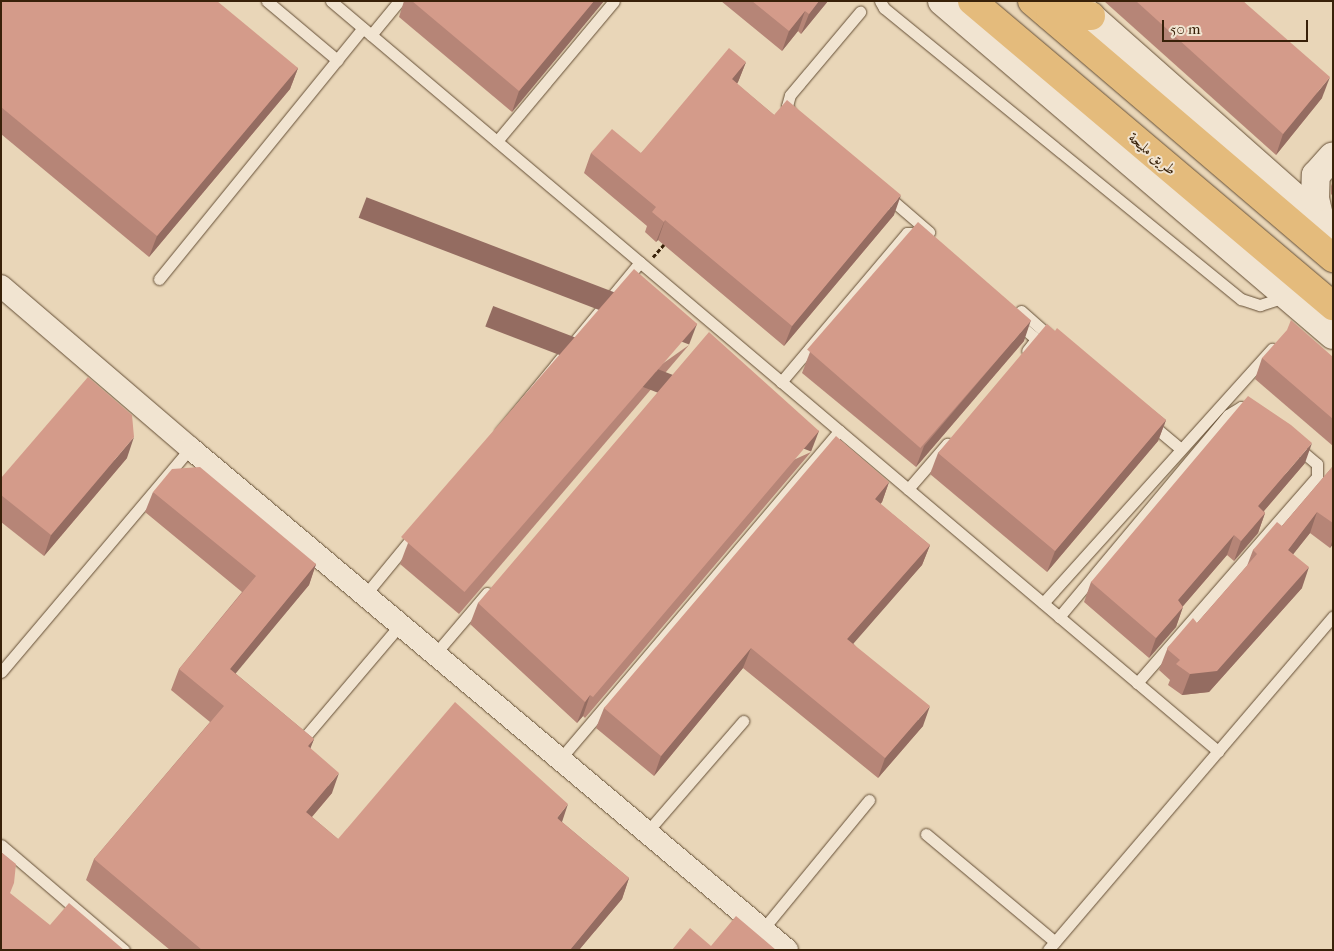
<!DOCTYPE html>
<html>
<head>
<meta charset="utf-8">
<style>
  body { margin:0 }
  #map { position:relative; width:1334px; height:951px; overflow:hidden; background:#e9d6b8; font-family:"IM FELL French Canon",Amiri,serif }
  div>[style] { position:absolute }
  [style*='--x'] { left:calc(var(--x)*1px); top:calc(var(--y)*1px); width:calc(var(--w)*1px); rotate:calc(var(--a)*1deg) }
  .path>* { height:3px; margin-top:-1.5px; transform-origin:0; background:repeating-linear-gradient(90deg,#382109 0 4px,transparent 0 6.5px) }
  .roads { filter:drop-shadow(0 0 1px #644e35) drop-shadow(0 0 1px #644e35) }
  .service>* { height:11px; margin:-5.5px; padding:0 5.5px; transform-origin:5.5px; border-radius:5.5px; background:#f1e4d1 }
  .minor>* { height:22px; margin:-11px; padding:0 11px; transform-origin:11px; border-radius:11px; background:#f1e4d1 }
  .tertiary>* { height:28px; margin:-14px; padding:0 14px; transform-origin:14px; border-radius:14px; background:#f1e4d1 }
  .primary>* { height:28px; margin:-14px; padding:0 14px; transform-origin:14px; border-radius:14px; background:#e4bb7c }
  .wall>* { inset:0; background:#b68577 }
  .shaded-wall>* { inset:0; background:#946c61; transform-origin:0 0 }
  .building>* { inset:0; background:#d49b8a; transform-origin:0 0 }
  span { translate:-50% -50%; white-space:nowrap; text-align:center; line-height:1.15; -webkit-text-stroke:4px #f1e4d1; paint-order:stroke }
  .street-label { font-size:15px; color:#382109 }
  .frame { position:absolute; inset:0; border:2px solid #382109; pointer-events:none }
  .scale { position:absolute; left:1162px; top:20px; width:146px; height:22px; box-sizing:border-box; border:2px solid #382109; border-top:0; padding-left:6px; font-size:15px; line-height:18px; white-space:nowrap; color:#382109; -webkit-text-stroke:4px #f1e4d1; paint-order:stroke }
</style>
</head>
<body>
<div id="map">
  <div class="path">
    <i style="--x:653;--y:257;--w:20;--a:-49"></i>
  </div>
  <div class="roads">
    <div class="service">
      <i style="--x:267;--y:1;--w:92;--a:40.1"></i>
      <i style="--x:331;--y:1;--w:1162;--a:40.22"></i>
      <i style="--x:880;--y:1;--w:8;--a:60"></i>
      <i style="--x:884;--y:8;--w:461;--a:39.2"></i>
      <i style="--x:1241;--y:299;--w:20;--a:18"></i>
      <i style="--x:1260;--y:305;--w:26;--a:-18"></i>
      <i style="--x:371;--y:35;--w:44;--a:-50.5"></i>
      <i style="--x:791;--y:113;--w:8;--a:-120"></i>
      <i style="--x:787;--y:106;--w:11;--a:-75"></i>
      <i style="--x:790;--y:95;--w:109;--a:-49.9"></i>
      <i style="--x:497;--y:141;--w:182;--a:-50.1"></i>
      <i style="--x:886;--y:195;--w:57;--a:40.7"></i>
      <i style="--x:159;--y:279;--w:323;--a:-50.9"></i>
      <i style="--x:1021;--y:311;--w:44;--a:41.3"></i>
      <i style="--x:1016;--y:322;--w:23;--a:40"></i>
      <i style="--x:1034;--y:337;--w:5;--a:90"></i>
      <i style="--x:1034;--y:342;--w:11;--a:128"></i>
      <i style="--x:781;--y:382;--w:195;--a:-49.8"></i>
      <i style="--x:907;--y:233;--w:3;--a:0"></i>
      <i style="--x:910;--y:233;--w:13;--a:39"></i>
      <i style="--x:1151;--y:424;--w:39;--a:40"></i>
      <i style="--x:500;--y:432;--w:220;--a:-50.5"></i>
      <i style="--x:908;--y:489;--w:60;--a:-49.1"></i>
      <i style="--x:365;--y:595;--w:80;--a:-50.6"></i>
      <i style="--x:1043;--y:603;--w:342;--a:-48"></i>
      <i style="--x:1059;--y:617;--w:263;--a:-50.1"></i>
      <i style="--x:1228;--y:415;--w:15;--a:-32"></i>
      <i style="--x:1241;--y:407;--w:12;--a:14"></i>
      <i style="--x:435;--y:654;--w:80;--a:-49.6"></i>
      <i style="--x:1;--y:672;--w:293;--a:-49.8"></i>
      <i style="--x:1137;--y:683;--w:274;--a:-48.9"></i>
      <i style="--x:1317;--y:477;--w:13;--a:-90"></i>
      <i style="--x:1317;--y:464;--w:26;--a:-140"></i>
      <i style="--x:304;--y:738;--w:148;--a:-49.7"></i>
      <i style="--x:560;--y:759;--w:431;--a:-49.6"></i>
      <i style="--x:647;--y:832;--w:147;--a:-49.1"></i>
      <i style="--x:926;--y:834;--w:168;--a:39.9"></i>
      <i style="--x:1;--y:845;--w:162;--a:40.5"></i>
      <i style="--x:763;--y:929;--w:167;--a:-50.6"></i>
      <i style="--x:1048;--y:950;--w:439;--a:-49.5"></i>
    </div>
    <div class="minor">
      <i style="--x:1;--y:286;--w:249;--a:40.6"></i>
      <i style="--x:190;--y:448;--w:780;--a:40.06"></i>
    </div>
    <div class="tertiary">
      <i style="--x:942;--y:1;--w:514;--a:40.5"></i>
      <i style="--x:1073;--y:1;--w:347;--a:41.5"></i>
      <i style="--x:1320;--y:220;--w:23;--a:-103"></i>
      <i style="--x:1315;--y:198;--w:23;--a:-88"></i>
      <i style="--x:1316;--y:175;--w:25;--a:-48"></i>
    </div>
    <div class="primary">
      <i style="--x:972;--y:1;--w:473;--a:40.2"></i>
      <i style="--x:1032;--y:1;--w:396;--a:40.5"></i>
      <i style="--x:1050;--y:16;--w:41;--a:0"></i>
    </div>
  </div>
  <div class="wall">
    <i style="clip-path:polygon(1px 1px,298px 68px,290px 89px,149px 257px,1px 134px)"></i>
    <i style="clip-path:polygon(404px 1px,604px 1px,512px 112px,399px 17px)"></i>
    <i style="clip-path:polygon(721px 1px,828px 1px,801px 34px,798px 31px,782px 51px)"></i>
    <i style="clip-path:polygon(1104px 1px,1243px 1px,1322px 98px,1276px 155px)"></i>
    <i style="clip-path:polygon(746px 62px,738px 82px,737px 84px,894px 215px,784px 346px,658px 240px,656px 242px,645px 232px,647px 226px,584px 173px,591px 153px,641px 153px)"></i>
    <i style="clip-path:polygon(1333px 181px,1333px 196px,1331px 194px,1331px 186px)"></i>
    <i style="clip-path:polygon(1055px 331px,1166px 420px,1158px 441px,1047px 572px,930px 474px,938px 453px)"></i>
    <i style="clip-path:polygon(1024px 341px,916px 467px,802px 373px,810px 352px)"></i>
    <i style="clip-path:polygon(689px 345px,459px 614px,400px 564px,408px 543px)"></i>
    <i style="clip-path:polygon(1333px 357px,1333px 446px,1255px 379px,1262px 358px)"></i>
    <i style="clip-path:polygon(811px 452px,585px 718px,583px 716px,577px 723px,470px 624px,478px 603px)"></i>
    <i style="clip-path:polygon(127px 458px,44px 556px,1px 522px,1px 478px)"></i>
    <i style="clip-path:polygon(1305px 463px,1264px 511px,1265px 513px,1258px 533px,1234px 561px,1227px 555px,1183px 606px,1176px 627px,1149px 658px,1084px 602px,1091px 582px)"></i>
    <i style="clip-path:polygon(1333px 466px,1333px 544px,1330px 548px,1310px 533px,1293px 554px,1302px 588px,1209px 692px,1182px 695px,1168px 685px,1170px 680px,1159px 670px,1168px 647px,1197px 623px,1247px 566px,1253px 550px,1282px 526px)"></i>
    <i style="clip-path:polygon(889px 482px,882px 502px,880px 504px,930px 545px,922px 565px,853px 643px,923px 726px,878px 778px,743px 668px,654px 776px,596px 728px,604px 708px)"></i>
    <i style="clip-path:polygon(153px 492px,316px 564px,309px 585px,235px 673px,314px 739px,310px 748px,332px 793px,312px 817px,338px 839px,562px 822px,629px 878px,622px 899px,579px 950px,170px 950px,86px 880px,94px 859px,210px 722px,171px 690px,179px 669px,242px 592px,145px 512px)"></i>
  </div>
  <div class="shaded-wall">
    <i style="clip-path:polygon(594px 1px,604px 1px,512px 112px,519px 91px)"></i>
    <i style="clip-path:polygon(819px 1px,828px 1px,801px 34px,809px 14px)"></i>
    <i style="clip-path:polygon(805px 11px,798px 31px,782px 51px,789px 31px)"></i>
    <i style="clip-path:polygon(746px 62px,738px 82px,724px 99px,732px 79px)"></i>
    <i style="clip-path:polygon(298px 68px,290px 89px,149px 257px,157px 236px)"></i>
    <i style="clip-path:polygon(1330px 77px,1322px 98px,1276px 155px,1283px 134px)"></i>
    <i style="clip-path:polygon(901px 195px,894px 215px,784px 346px,792px 326px)"></i>
    <i style="clip-path:polygon(665px 220px,658px 240px,656px 242px,664px 222px)"></i>
    <i style="clip-path:polygon(1031px 320px,1024px 341px,916px 467px,924px 446px)"></i>
    <i style="left:697px;top:324px;width:22px;height:354px;rotate:111deg"></i>
    <i style="clip-path:polygon(1166px 420px,1158px 441px,1047px 572px,1055px 551px)"></i>
    <i style="left:819px;top:431px;width:22px;height:349px;rotate:111deg"></i>
    <i style="clip-path:polygon(134px 437px,127px 458px,44px 556px,51px 535px)"></i>
    <i style="clip-path:polygon(1312px 443px,1305px 463px,1251px 526px,1258px 506px)"></i>
    <i style="clip-path:polygon(889px 482px,882px 502px,868px 519px,875px 499px)"></i>
    <i style="clip-path:polygon(1317px 512px,1310px 533px,1280px 571px,1288px 550px)"></i>
    <i style="clip-path:polygon(1265px 513px,1258px 533px,1234px 561px,1241px 541px)"></i>
    <i style="clip-path:polygon(1234px 535px,1227px 555px,1171px 620px,1178px 600px)"></i>
    <i style="clip-path:polygon(1333px 539px,1333px 544px,1330px 548px)"></i>
    <i style="clip-path:polygon(930px 545px,922px 565px,840px 659px,847px 639px)"></i>
    <i style="clip-path:polygon(316px 564px,309px 585px,222px 690px,230px 669px)"></i>
    <i style="clip-path:polygon(1309px 567px,1302px 588px,1209px 692px,1182px 695px,1190px 674px)"></i>
    <i style="clip-path:polygon(1183px 607px,1176px 627px,1149px 658px,1156px 638px)"></i>
    <i style="clip-path:polygon(751px 648px,743px 668px,654px 776px,661px 756px)"></i>
    <i style="clip-path:polygon(590px 695px,583px 716px,577px 723px,585px 702px)"></i>
    <i style="clip-path:polygon(930px 706px,923px 726px,878px 778px,885px 758px)"></i>
    <i style="clip-path:polygon(314px 739px,306px 760px,308px 746px)"></i>
    <i style="clip-path:polygon(339px 773px,332px 793px,298px 833px,306px 812px)"></i>
    <i style="clip-path:polygon(568px 804px,561px 825px,557px 818px)"></i>
    <i style="clip-path:polygon(629px 878px,622px 899px,579px 950px,570px 950px)"></i>
  </div>
  <div class="building">
    <i style="clip-path:polygon(1px 1px,217px 1px,298px 68px,157px 236px,1px 107px)"></i>
    <i style="clip-path:polygon(412px 1px,594px 1px,519px 91px)"></i>
    <i style="clip-path:polygon(752px 1px,819px 1px,809px 14px,805px 11px,789px 31px)"></i>
    <i style="clip-path:polygon(1136px 1px,1243px 1px,1330px 77px,1283px 134px)"></i>
    <i style="clip-path:polygon(729px 48px,746px 62px,732px 79px,774px 115px,787px 100px,901px 195px,792px 326px,665px 220px,664px 222px,652px 212px,656px 207px,591px 153px,612px 129px,641px 153px)"></i>
    <i style="left:918px;top:222px;width:150px;height:169px;rotate:41deg"></i>
    <i style="left:634px;top:269px;width:84px;height:355px;rotate:41deg"></i>
    <i style="clip-path:polygon(1291px 320px,1333px 357px,1333px 419px,1262px 358px,1287px 330px)"></i>
    <i style="clip-path:polygon(1047px 324px,1055px 331px,1057px 328px,1166px 420px,1055px 551px,938px 453px)"></i>
    <i style="clip-path:polygon(709px 332px,819px 431px,593px 697px,590px 695px,585px 702px,478px 603px)"></i>
    <i style="clip-path:polygon(88px 377px,132px 415px,134px 437px,51px 535px,1px 495px,1px 478px)"></i>
    <i style="clip-path:polygon(1248px 396px,1291px 425px,1312px 443px,1258px 506px,1265px 513px,1241px 541px,1234px 535px,1178px 600px,1183px 607px,1156px 638px,1091px 582px)"></i>
    <i style="clip-path:polygon(836px 436px,889px 482px,875px 499px,930px 545px,847px 639px,930px 706px,885px 758px,751px 648px,661px 756px,604px 708px)"></i>
    <i style="clip-path:polygon(1333px 466px,1333px 523px,1317px 512px,1288px 550px,1309px 567px,1217px 671px,1190px 674px,1176px 664px,1180px 660px,1167px 649px,1168px 647px,1193px 618px,1197px 623px,1257px 554px,1253px 550px,1277px 522px,1282px 526px)"></i>
    <i style="clip-path:polygon(200px 467px,316px 564px,230px 669px,314px 739px,308px 746px,339px 773px,306px 812px,338px 839px,455px 702px,568px 804px,557px 818px,629px 878px,570px 950px,202px 950px,94px 859px,224px 706px,179px 669px,256px 576px,153px 492px,172px 469px)"></i>
    <i style="clip-path:polygon(1px 852px,16px 864px,14px 883px,10px 893px,50px 925px,69px 903px,124px 950px,1px 950px)"></i>
    <i style="clip-path:polygon(736px 916px,776px 950px,672px 950px,690px 928px,711px 946px)"></i>
  </div>
  <div class="street-label">
    <span style="left:1152px;top:154px;rotate:40deg">طريق مليحة</span>
  </div>
  <div class="frame"></div>
  <div class="scale">50 m</div>
</div>
</body>
</html>
